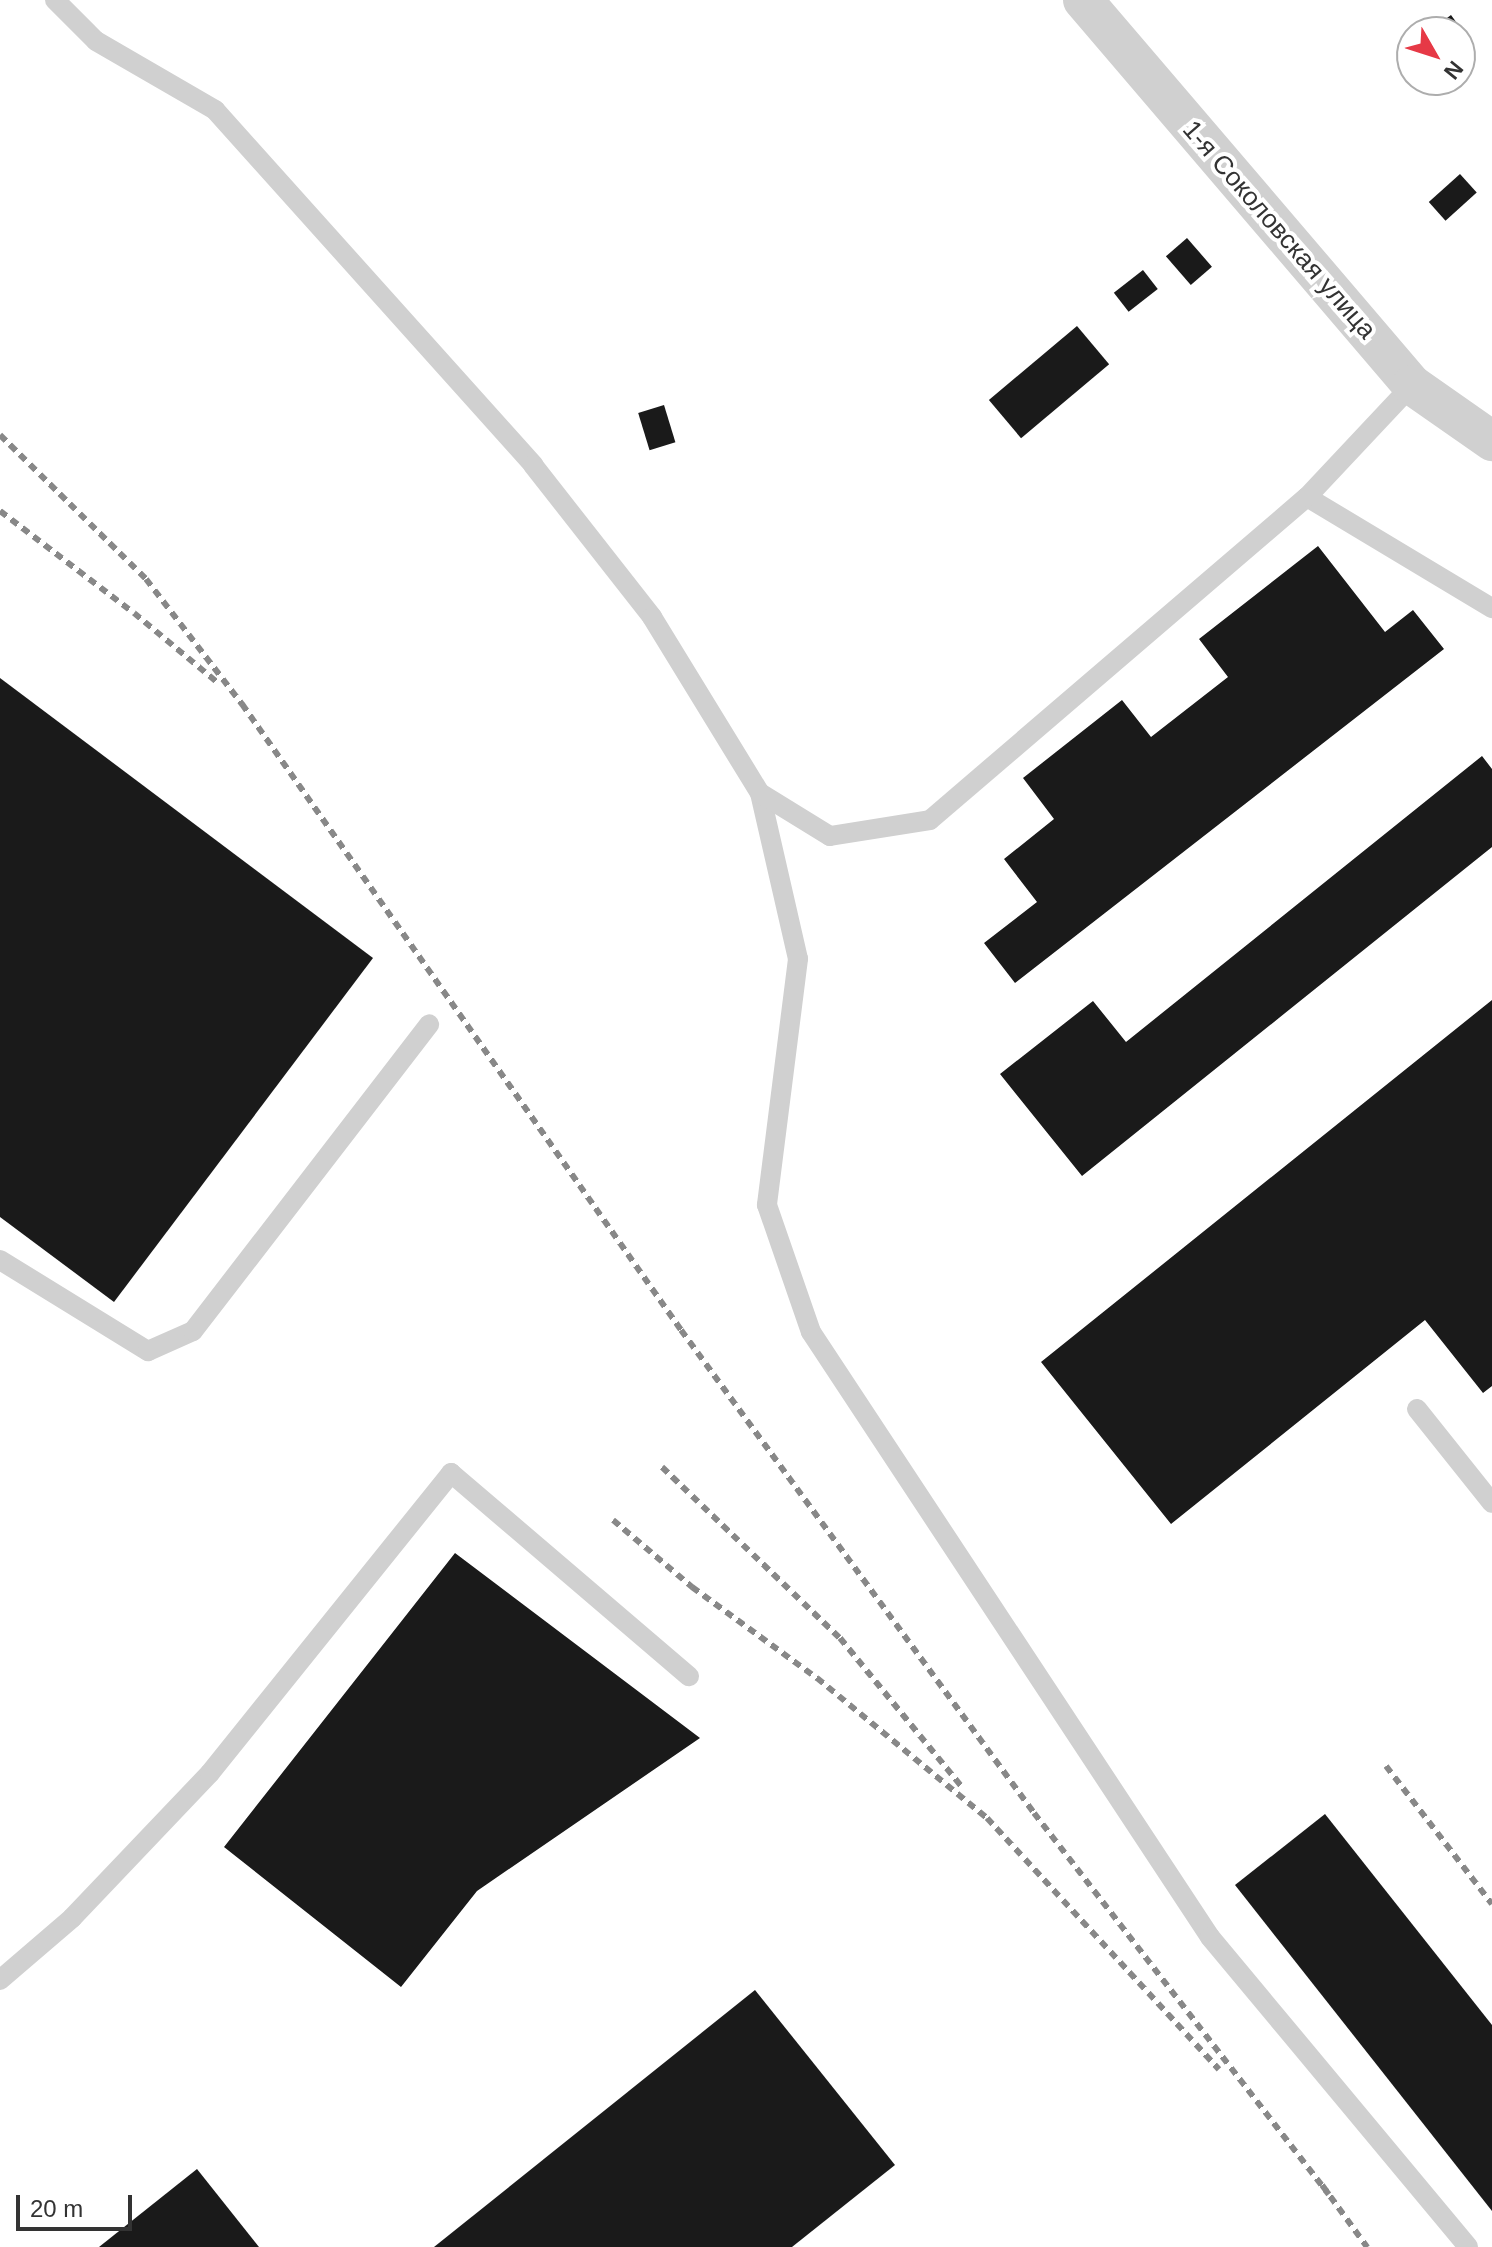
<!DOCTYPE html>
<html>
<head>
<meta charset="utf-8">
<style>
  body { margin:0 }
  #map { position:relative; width:1492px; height:2247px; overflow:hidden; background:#fff; font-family:Arial,sans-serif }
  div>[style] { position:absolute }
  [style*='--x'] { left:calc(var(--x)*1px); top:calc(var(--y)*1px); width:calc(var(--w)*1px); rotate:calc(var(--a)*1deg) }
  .building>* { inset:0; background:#1a1a1a; transform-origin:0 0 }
  .service>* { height:20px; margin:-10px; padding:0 10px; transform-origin:10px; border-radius:10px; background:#d0d0d0 }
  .minor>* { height:40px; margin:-20px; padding:0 20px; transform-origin:20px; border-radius:20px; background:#d0d0d0 }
  .rail>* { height:6px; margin-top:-3px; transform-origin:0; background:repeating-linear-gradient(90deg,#888 0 8px,transparent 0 14px) }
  span { translate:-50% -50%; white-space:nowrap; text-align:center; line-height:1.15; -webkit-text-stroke:8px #fff; paint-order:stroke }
  .street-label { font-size:26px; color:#333 }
  .north { position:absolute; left:1396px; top:16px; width:80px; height:80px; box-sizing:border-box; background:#fff; border:2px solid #adadad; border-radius:50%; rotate:129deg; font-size:22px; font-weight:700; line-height:32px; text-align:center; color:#333 }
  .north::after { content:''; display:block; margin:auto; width:28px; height:36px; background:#e63946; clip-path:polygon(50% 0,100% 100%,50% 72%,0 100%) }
  .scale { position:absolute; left:16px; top:2195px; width:116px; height:36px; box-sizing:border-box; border:4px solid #333; border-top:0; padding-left:10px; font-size:24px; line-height:28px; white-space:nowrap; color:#333; -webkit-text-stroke:6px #fff; paint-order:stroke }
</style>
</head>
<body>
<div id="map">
  <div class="building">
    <i style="clip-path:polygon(1451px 15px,1473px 45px,1460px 54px,1460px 32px,1428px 32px)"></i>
    <i style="left:1460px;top:174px;width:25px;height:42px;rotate:48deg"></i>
    <i style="left:1187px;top:238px;width:38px;height:28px;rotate:49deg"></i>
    <i style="left:1143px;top:270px;width:24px;height:37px;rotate:52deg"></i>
    <i style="left:1077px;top:326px;width:50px;height:115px;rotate:50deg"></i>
    <i style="left:664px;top:405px;width:39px;height:27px;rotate:73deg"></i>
    <i style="clip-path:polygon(1318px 546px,1385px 632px,1413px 610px,1444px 649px,1015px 983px,984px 943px,1037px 902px,1004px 859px,1054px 819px,1023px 778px,1122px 700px,1151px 737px,1228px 677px,1199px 639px)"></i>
    <i style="clip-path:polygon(0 678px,373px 958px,114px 1302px,0 1217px)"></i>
    <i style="clip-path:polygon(1482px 756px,1492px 769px,1492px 847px,1082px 1176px,1000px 1074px,1093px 1001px,1126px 1042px)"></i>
    <i style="clip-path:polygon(1492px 1000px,1492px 1386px,1483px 1393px,1425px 1320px,1171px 1524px,1041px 1362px)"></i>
    <i style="clip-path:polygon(455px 1553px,700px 1738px,477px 1891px,401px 1987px,224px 1847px)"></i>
    <i style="clip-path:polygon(1325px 1814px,1492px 2025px,1492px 2211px,1235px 1885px)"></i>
    <i style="clip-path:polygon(755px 1990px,895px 2165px,792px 2247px,434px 2247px)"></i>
    <i style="clip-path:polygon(197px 2169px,259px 2247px,99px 2247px)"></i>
  </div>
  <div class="service">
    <i style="--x:55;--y:0;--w:58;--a:45"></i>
    <i style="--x:96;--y:41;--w:138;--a:30.1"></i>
    <i style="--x:215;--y:110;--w:477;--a:48.1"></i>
    <i style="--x:533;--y:465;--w:193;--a:51.9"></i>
    <i style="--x:652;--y:617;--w:206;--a:58.5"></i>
    <i style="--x:760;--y:793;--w:170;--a:77.1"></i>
    <i style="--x:798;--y:959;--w:248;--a:97.2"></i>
    <i style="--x:767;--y:1205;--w:134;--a:70.9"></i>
    <i style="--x:811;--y:1332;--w:725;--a:56.59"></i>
    <i style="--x:1210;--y:1937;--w:403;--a:50.2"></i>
    <i style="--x:1307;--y:497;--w:216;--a:31"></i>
    <i style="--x:760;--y:793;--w:82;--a:31.6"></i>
    <i style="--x:830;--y:836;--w:101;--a:-9.1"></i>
    <i style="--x:930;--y:820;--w:496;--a:-40.6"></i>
    <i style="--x:1307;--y:497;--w:154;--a:-46.8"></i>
    <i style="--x:0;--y:1260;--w:174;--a:31.6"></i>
    <i style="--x:148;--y:1351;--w:49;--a:-24"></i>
    <i style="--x:193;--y:1331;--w:387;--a:-52.4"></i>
    <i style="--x:1417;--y:1409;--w:120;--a:51.4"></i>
    <i style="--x:0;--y:1980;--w:95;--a:-40.7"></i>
    <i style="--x:72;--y:1918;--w:200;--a:-46.4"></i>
    <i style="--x:210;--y:1773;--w:385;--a:-51.2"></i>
    <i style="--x:451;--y:1473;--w:313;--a:40.5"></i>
  </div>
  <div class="minor">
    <i style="--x:1083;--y:0;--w:506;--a:49.48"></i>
    <i style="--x:1412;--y:385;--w:98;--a:35"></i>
  </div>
  <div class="rail">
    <i style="--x:0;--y:435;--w:205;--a:44.6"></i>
    <i style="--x:146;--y:579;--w:158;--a:52.5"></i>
    <i style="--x:242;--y:704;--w:765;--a:54.96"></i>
    <i style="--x:681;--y:1330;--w:598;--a:53.84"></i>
    <i style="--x:1034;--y:1813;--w:482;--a:52.3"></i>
    <i style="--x:0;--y:511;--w:168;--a:37.3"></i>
    <i style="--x:134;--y:613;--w:109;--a:39.8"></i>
    <i style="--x:662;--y:1467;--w:247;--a:43.9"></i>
    <i style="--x:840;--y:1638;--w:193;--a:50.7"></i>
    <i style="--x:613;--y:1520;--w:104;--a:40.3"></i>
    <i style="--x:692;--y:1587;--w:155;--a:36.1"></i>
    <i style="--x:817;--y:1678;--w:220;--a:39.5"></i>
    <i style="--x:987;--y:1818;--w:342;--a:47.3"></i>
    <i style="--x:1386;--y:1766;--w:174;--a:52.5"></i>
    <i style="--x:1322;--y:2185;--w:77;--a:54"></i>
  </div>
  <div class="street-label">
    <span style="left:1279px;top:230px;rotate:49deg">1-я Соколовская улица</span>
  </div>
  <div class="north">N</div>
  <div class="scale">20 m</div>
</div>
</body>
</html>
